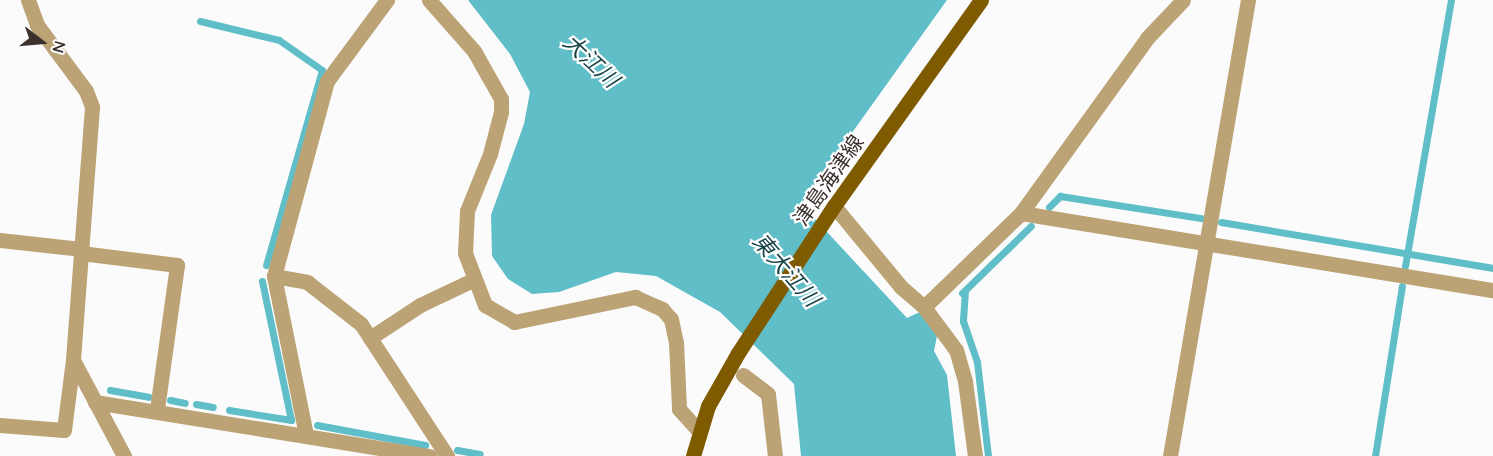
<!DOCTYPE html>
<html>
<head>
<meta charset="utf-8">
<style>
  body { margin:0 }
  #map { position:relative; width:1493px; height:456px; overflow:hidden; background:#fbfbfb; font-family:Quicksand,"Noto Sans JP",sans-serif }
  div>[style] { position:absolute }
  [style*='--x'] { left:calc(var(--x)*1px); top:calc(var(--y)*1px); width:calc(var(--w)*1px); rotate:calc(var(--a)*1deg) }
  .water>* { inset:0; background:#5fbec8 }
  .stream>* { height:7px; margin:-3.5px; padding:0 3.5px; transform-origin:3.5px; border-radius:3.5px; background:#5fbec8 }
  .minor>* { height:15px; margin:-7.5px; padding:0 7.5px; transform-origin:7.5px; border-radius:7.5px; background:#bca375 }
  .major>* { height:15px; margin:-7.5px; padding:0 7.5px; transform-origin:7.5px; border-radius:7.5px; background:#7e5b00 }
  span { translate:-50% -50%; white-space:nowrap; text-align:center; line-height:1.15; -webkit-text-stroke:4.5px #fff; paint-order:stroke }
  .street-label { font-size:21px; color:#3c312d }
  .water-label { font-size:22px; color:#19454a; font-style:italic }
  .north { position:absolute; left:12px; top:12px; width:60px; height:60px; -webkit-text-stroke:4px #fff; paint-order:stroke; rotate:106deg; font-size:16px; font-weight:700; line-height:24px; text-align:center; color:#3c312d }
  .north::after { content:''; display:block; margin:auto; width:21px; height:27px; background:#3c312d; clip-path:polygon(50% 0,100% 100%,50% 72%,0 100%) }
</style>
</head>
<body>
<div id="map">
  <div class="water">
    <i style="clip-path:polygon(468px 0,947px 0,801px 204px,907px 318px,920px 312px,937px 336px,934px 351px,947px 375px,956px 456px,801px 456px,794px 384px,720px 312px,656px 276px,616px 272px,559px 292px,532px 294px,508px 279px,492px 256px,491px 215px,524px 124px,530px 92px,510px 54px)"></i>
  </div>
  <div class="stream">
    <i style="--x:200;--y:21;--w:81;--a:13.5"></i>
    <i style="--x:279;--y:40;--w:52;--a:34.9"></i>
    <i style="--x:322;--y:70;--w:203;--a:106"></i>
    <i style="--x:1049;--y:207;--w:16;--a:-45"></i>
    <i style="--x:1060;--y:196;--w:143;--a:8.9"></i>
    <i style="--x:1221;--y:222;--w:276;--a:9.6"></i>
    <i style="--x:1405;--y:266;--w:270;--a:-80.2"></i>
    <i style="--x:965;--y:291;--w:30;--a:94"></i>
    <i style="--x:963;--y:321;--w:43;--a:71.1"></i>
    <i style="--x:977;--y:362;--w:95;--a:83.3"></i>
    <i style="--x:962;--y:293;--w:96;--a:-44.2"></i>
    <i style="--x:110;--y:390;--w:39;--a:10"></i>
    <i style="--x:170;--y:400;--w:15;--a:11"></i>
    <i style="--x:196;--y:404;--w:17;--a:10"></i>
    <i style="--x:229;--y:410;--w:63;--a:9.2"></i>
    <i style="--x:291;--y:420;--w:142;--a:-101.8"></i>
    <i style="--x:317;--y:425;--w:110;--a:10.5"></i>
    <i style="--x:457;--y:450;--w:23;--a:10"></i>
    <i style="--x:1375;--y:456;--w:172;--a:-81"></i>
  </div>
  <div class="minor">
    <i style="--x:28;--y:0;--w:27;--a:70"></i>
    <i style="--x:37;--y:25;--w:82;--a:53.4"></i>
    <i style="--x:86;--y:91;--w:17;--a:69"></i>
    <i style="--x:92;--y:107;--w:254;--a:94.3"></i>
    <i style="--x:73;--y:360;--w:109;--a:62"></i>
    <i style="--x:429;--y:0;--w:68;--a:48.6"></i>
    <i style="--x:474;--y:51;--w:55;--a:60.6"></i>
    <i style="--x:501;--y:99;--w:13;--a:90"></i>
    <i style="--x:501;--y:112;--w:43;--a:104.7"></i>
    <i style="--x:490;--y:154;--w:61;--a:112"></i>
    <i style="--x:467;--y:211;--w:42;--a:92.7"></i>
    <i style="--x:465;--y:253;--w:56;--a:69"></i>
    <i style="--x:485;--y:305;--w:34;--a:30"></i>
    <i style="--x:514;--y:322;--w:124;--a:-11.7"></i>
    <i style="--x:635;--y:297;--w:30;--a:24"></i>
    <i style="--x:662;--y:309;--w:13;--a:48"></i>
    <i style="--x:671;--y:319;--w:24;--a:78"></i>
    <i style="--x:676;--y:342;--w:67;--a:87.4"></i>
    <i style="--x:679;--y:409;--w:30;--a:48"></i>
    <i style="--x:834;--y:206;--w:105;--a:50.4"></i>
    <i style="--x:901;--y:287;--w:30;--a:41"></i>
    <i style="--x:1021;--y:213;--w:478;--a:9.3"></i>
    <i style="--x:0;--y:240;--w:81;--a:6.3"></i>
    <i style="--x:81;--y:253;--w:97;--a:7.1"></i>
    <i style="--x:177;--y:265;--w:146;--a:97.9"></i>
    <i style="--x:274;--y:276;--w:34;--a:10"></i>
    <i style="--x:307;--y:282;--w:68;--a:37.9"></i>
    <i style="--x:361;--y:324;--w:158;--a:56.9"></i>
    <i style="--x:370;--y:338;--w:60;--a:-33.4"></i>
    <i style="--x:420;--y:305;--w:59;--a:-25.3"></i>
    <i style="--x:743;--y:375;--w:31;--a:37"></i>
    <i style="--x:768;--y:394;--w:62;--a:83.6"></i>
    <i style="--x:95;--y:402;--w:339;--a:9.2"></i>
    <i style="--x:0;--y:425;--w:64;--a:4.5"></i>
    <i style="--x:64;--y:430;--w:71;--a:-82.7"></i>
    <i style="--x:306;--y:435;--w:162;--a:-101.4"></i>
    <i style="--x:274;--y:276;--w:202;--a:-74.8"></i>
    <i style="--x:327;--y:81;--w:101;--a:-53.5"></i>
    <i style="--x:975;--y:456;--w:76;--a:-97.6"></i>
    <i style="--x:965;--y:381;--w:32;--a:-106"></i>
    <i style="--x:956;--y:350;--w:54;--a:-126.7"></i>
    <i style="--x:924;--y:307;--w:135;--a:-44.1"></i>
    <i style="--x:1021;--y:213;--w:216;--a:-54.2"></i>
    <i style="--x:1147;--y:38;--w:52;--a:-46.5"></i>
    <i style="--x:1170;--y:456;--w:463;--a:-80.3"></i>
  </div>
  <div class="major">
    <i style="--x:693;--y:456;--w:52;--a:-73.3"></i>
    <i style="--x:708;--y:406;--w:61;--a:-60.5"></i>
    <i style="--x:738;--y:353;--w:176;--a:-56.9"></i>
    <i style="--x:834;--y:206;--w:253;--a:-54.5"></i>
  </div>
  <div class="street-label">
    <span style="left:828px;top:180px;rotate:-55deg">津島海津線</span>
  </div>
  <div class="water-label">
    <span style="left:591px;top:61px;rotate:43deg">大江川</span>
    <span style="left:786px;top:270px;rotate:49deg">東大江川</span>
  </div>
  <div class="north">N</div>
</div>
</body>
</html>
